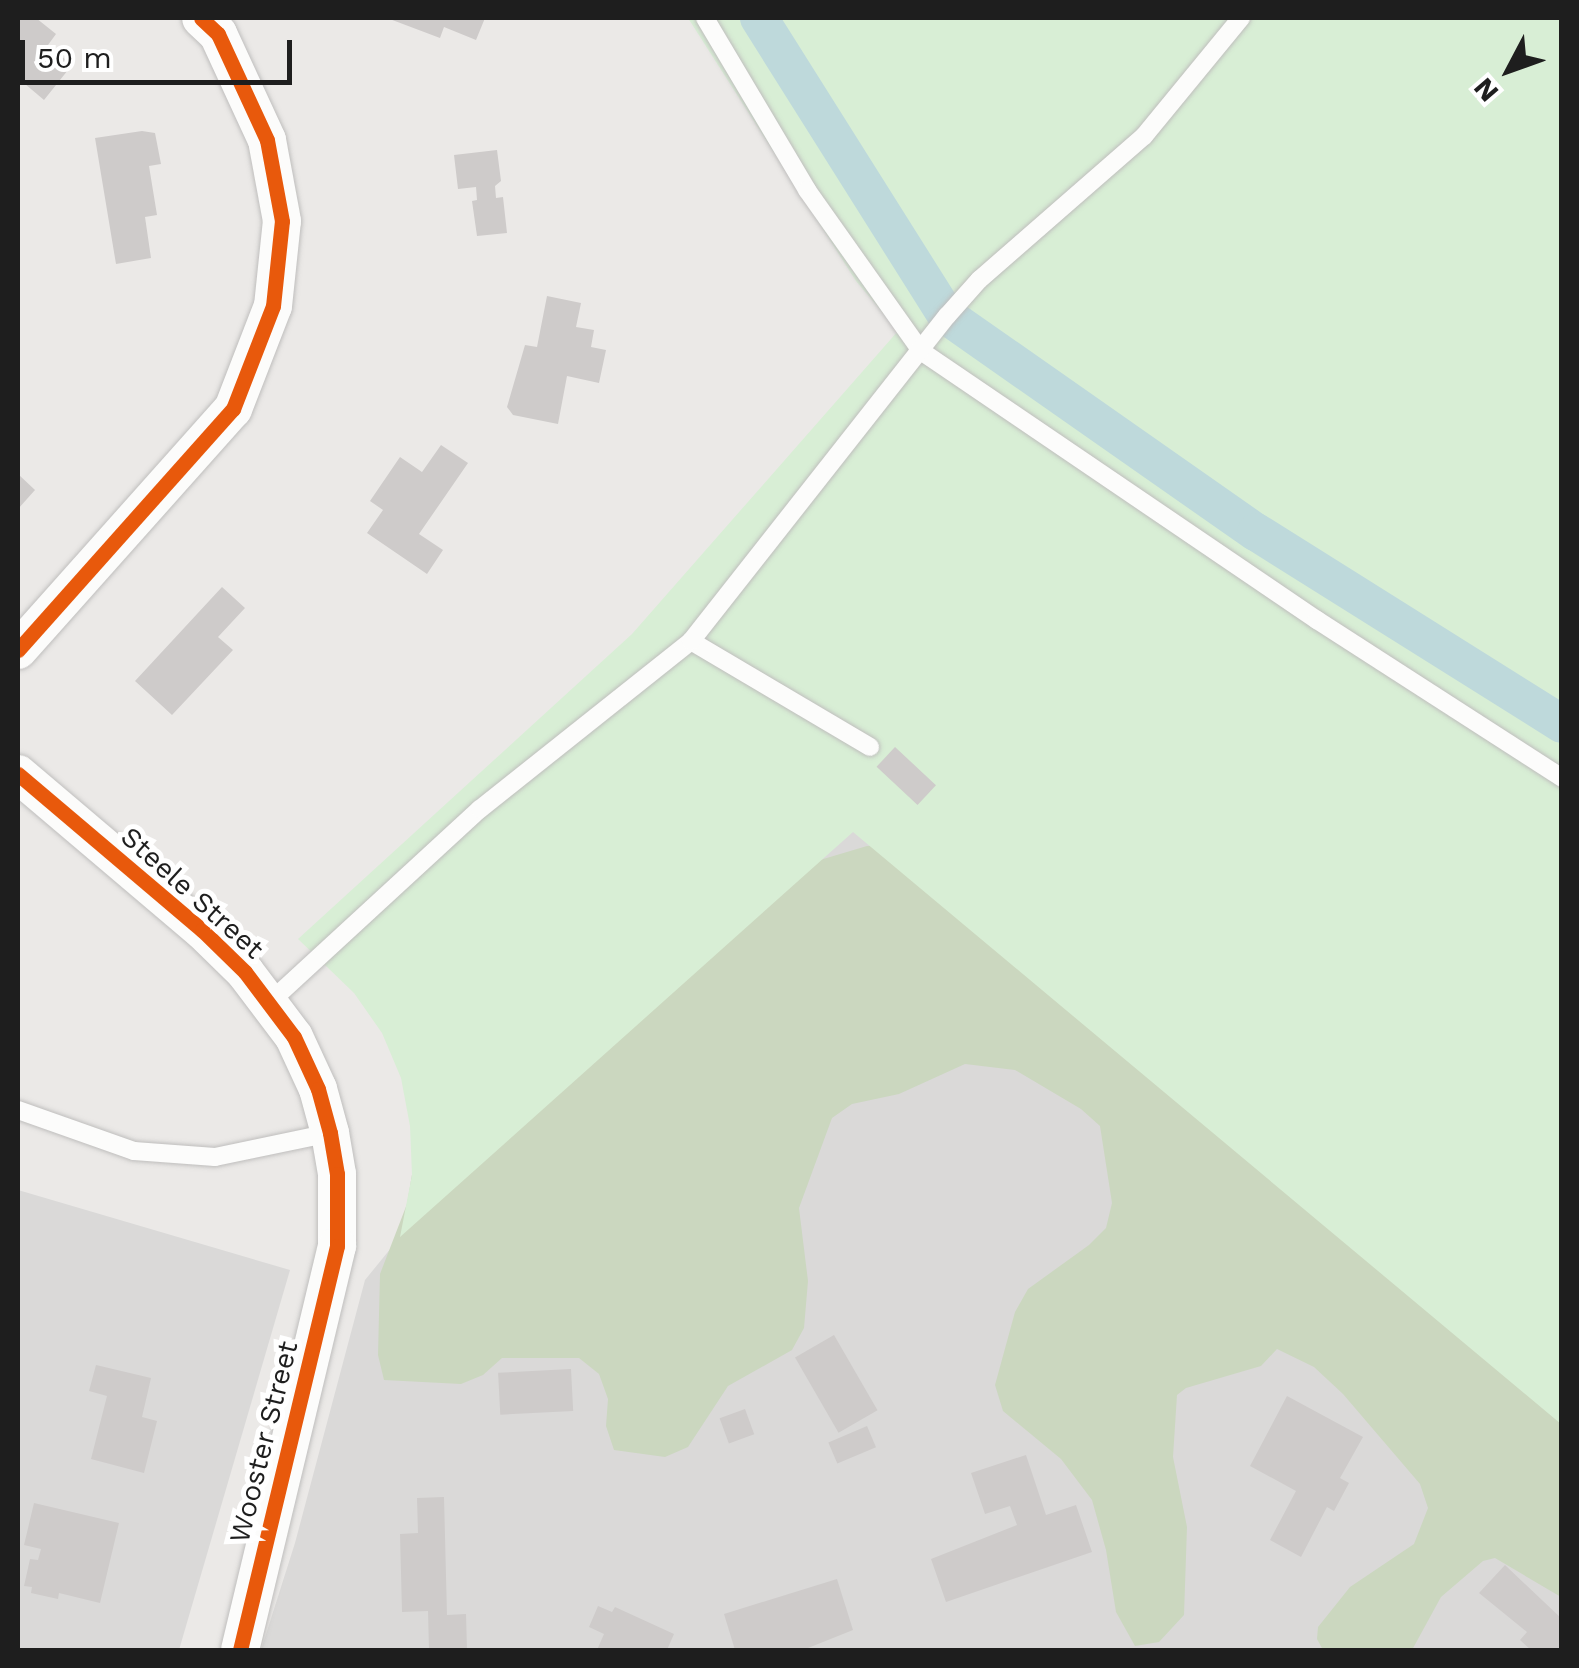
<!DOCTYPE html>
<html>
<head>
<meta charset="utf-8">
<style>
  body { margin:0 }
  #map { position:relative; width:1579px; height:1668px; overflow:hidden; background:#ebe9e7; font-family:"Work Sans",sans-serif }
  div>[style] { position:absolute }
  [style*='--x'] { left:calc(var(--x)*1px); top:calc(var(--y)*1px); width:calc(var(--w)*1px); rotate:calc(var(--a)*1deg) }
  .built>* { inset:0; background:#dad9d8 }
  .forest>* { inset:0; background:#cbd7bf }
  .park>* { inset:0; background:#d8eed5 }
  .canal>* { height:38px; margin:-19px; padding:0 19px; transform-origin:19px; border-radius:19px; background:#bed9db }
  .building>* { inset:0; background:#cecbca; transform-origin:0 0 }
  .roads { filter:drop-shadow(0 0 2px #bfbebd) drop-shadow(0 0 2px #bfbebd) }
  .service>* { height:18px; margin:-9px; padding:0 9px; transform-origin:9px; border-radius:9px; background:#fcfcfb }
  .minor>* { height:38px; margin:-19px; padding:0 19px; transform-origin:19px; border-radius:19px; background:#fcfcfb }
  .cycleway>* { height:15px; margin:-7.5px; padding:0 7.5px; transform-origin:7.5px; border-radius:7.5px; background:#e8590c }
  span { translate:-50% -50%; white-space:nowrap; text-align:center; line-height:1.15; -webkit-text-stroke:10px #fff; paint-order:stroke }
  .street-label { font-size:28px; color:#1e1e1e }
  .frame { position:absolute; inset:0; border:20px solid #1e1e1e; pointer-events:none }
  .north { position:absolute; left:1459px; top:20px; width:100px; height:100px; -webkit-text-stroke:8px #fff; paint-order:stroke; rotate:229deg; font-size:28px; font-weight:700; line-height:40px; text-align:center; color:#1e1e1e }
  .north::after { content:''; display:block; margin:auto; width:35px; height:45px; background:#1e1e1e; clip-path:polygon(50% 0,100% 100%,50% 72%,0 100%) }
  .scale { position:absolute; left:20px; top:40px; width:272px; height:45px; box-sizing:border-box; border:5px solid #1e1e1e; border-top:0; padding-left:12px; font-size:30px; line-height:35px; white-space:nowrap; color:#1e1e1e; -webkit-text-stroke:8px #fff; paint-order:stroke }
</style>
</head>
<body>
<div id="map">
  <div class="built">
    <i style="clip-path:polygon(853px 831px,1561px 1424px,1561px 1650px,261px 1650px,295px 1543px,365px 1280px,400px 1237px)"></i>
    <i style="clip-path:polygon(18px 1190px,290px 1270px,179px 1650px,18px 1650px)"></i>
  </div>
  <div class="forest">
    <i style="clip-path:polygon(1561px 836px,1561px 1597px,1495px 1558px,1483px 1561px,1441px 1597px,1412px 1650px,1323px 1650px,1317px 1639px,1318px 1627px,1350px 1587px,1414px 1544px,1428px 1508px,1420px 1484px,1343px 1394px,1314px 1367px,1277px 1349px,1261px 1366px,1186px 1388px,1177px 1395px,1173px 1457px,1187px 1527px,1184px 1615px,1159px 1642px,1135px 1646px,1116px 1612px,1106px 1550px,1092px 1500px,1061px 1459px,1003px 1411px,995px 1385px,1015px 1312px,1028px 1289px,1089px 1245px,1106px 1228px,1112px 1203px,1100px 1126px,1081px 1109px,1015px 1070px,965px 1064px,899px 1094px,852px 1104px,832px 1118px,799px 1208px,808px 1281px,804px 1328px,792px 1350px,728px 1386px,688px 1447px,665px 1457px,614px 1450px,606px 1426px,608px 1399px,599px 1374px,579px 1358px,502px 1358px,483px 1375px,461px 1384px,384px 1380px,378px 1355px,380px 1274px,407px 1204px,416px 1151px,820px 860px,867px 846px)"></i>
  </div>
  <div class="park">
    <i style="clip-path:polygon(688px 18px,1561px 18px,1561px 1424px,853px 832px,400px 1237px,412px 1175px,410px 1126px,401px 1078px,382px 1033px,354px 993px,298px 939px,632px 634px,898px 331px,856px 281px)"></i>
  </div>
  <div class="canal">
    <i style="--x:759;--y:18;--w:352;--a:57.8"></i>
    <i style="--x:947;--y:316;--w:377;--a:35"></i>
    <i style="--x:1256;--y:532;--w:361;--a:32.1"></i>
  </div>
  <div class="building">
    <i style="clip-path:polygon(18px 18px,36px 18px,56px 34px,48px 45px,72px 65px,44px 100px,18px 78px)"></i>
    <i style="clip-path:polygon(387px 18px,485px 18px,476px 40px,444px 27px,440px 38px)"></i>
    <i style="clip-path:polygon(142px 131px,155px 133px,161px 164px,149px 166px,157px 215px,145px 217px,151px 258px,116px 264px,95px 138px)"></i>
    <i style="clip-path:polygon(497px 150px,501px 181px,495px 186px,496px 198px,503px 197px,507px 233px,477px 236px,472px 201px,477px 200px,476px 187px,458px 189px,454px 155px)"></i>
    <i style="clip-path:polygon(547px 296px,581px 303px,576px 327px,594px 330px,591px 347px,606px 350px,599px 383px,567px 376px,558px 424px,513px 415px,507px 407px,525px 345px,537px 347px)"></i>
    <i style="clip-path:polygon(441px 445px,468px 463px,419px 534px,443px 550px,427px 574px,367px 533px,383px 510px,370px 501px,400px 457px,422px 472px)"></i>
    <i style="clip-path:polygon(18px 474px,35px 490px,18px 509px)"></i>
    <i style="clip-path:polygon(222px 587px,245px 608px,218px 637px,233px 650px,172px 715px,135px 681px)"></i>
    <i style="left:895px;top:747px;width:56px;height:27px;rotate:43deg"></i>
    <i style="left:834px;top:1335px;width:87px;height:45px;rotate:60deg"></i>
    <i style="clip-path:polygon(96px 1365px,151px 1378px,142px 1417px,157px 1421px,144px 1473px,91px 1459px,107px 1396px,89px 1391px)"></i>
    <i style="left:571px;top:1369px;width:42px;height:73px;rotate:87deg"></i>
    <i style="clip-path:polygon(1287px 1396px,1363px 1437px,1340px 1478px,1349px 1483px,1334px 1511px,1327px 1507px,1301px 1557px,1270px 1540px,1296px 1491px,1250px 1466px)"></i>
    <i style="left:745px;top:1409px;width:27px;height:27px;rotate:70deg"></i>
    <i style="left:867px;top:1426px;width:23px;height:42px;rotate:67deg"></i>
    <i style="clip-path:polygon(1026px 1455px,1046px 1515px,1076px 1505px,1092px 1552px,946px 1602px,931px 1559px,1017px 1525px,1010px 1506px,985px 1514px,971px 1473px)"></i>
    <i style="clip-path:polygon(444px 1497px,447px 1615px,466px 1614px,467px 1650px,429px 1650px,428px 1611px,402px 1612px,400px 1534px,418px 1533px,417px 1498px)"></i>
    <i style="clip-path:polygon(34px 1503px,119px 1523px,100px 1603px,59px 1593px,58px 1599px,31px 1593px,32px 1587px,24px 1586px,30px 1559px,38px 1560px,41px 1549px,24px 1545px)"></i>
    <i style="clip-path:polygon(1505px 1565px,1562px 1619px,1562px 1650px,1531px 1650px,1520px 1640px,1527px 1632px,1479px 1593px)"></i>
    <i style="clip-path:polygon(837px 1579px,853px 1630px,803px 1650px,735px 1650px,724px 1614px)"></i>
    <i style="clip-path:polygon(598px 1606px,612px 1612px,615px 1607px,674px 1634px,667px 1650px,597px 1650px,604px 1634px,589px 1627px)"></i>
  </div>
  <div class="roads">
    <div class="service">
      <i style="--x:705;--y:18;--w:200;--a:59.3"></i>
      <i style="--x:807;--y:190;--w:197;--a:54.7"></i>
      <i style="--x:921;--y:351;--w:479;--a:34.2"></i>
      <i style="--x:1317;--y:620;--w:292;--a:32.8"></i>
      <i style="--x:691;--y:641;--w:208;--a:30.6"></i>
      <i style="--x:270;--y:1002;--w:285;--a:-42.6"></i>
      <i style="--x:480;--y:809;--w:270;--a:-38.5"></i>
      <i style="--x:691;--y:641;--w:414;--a:-51.8"></i>
      <i style="--x:947;--y:316;--w:48;--a:-48.4"></i>
      <i style="--x:979;--y:280;--w:219;--a:-41.1"></i>
      <i style="--x:1144;--y:136;--w:153;--a:-50.6"></i>
      <i style="--x:18;--y:1110;--w:123;--a:19.5"></i>
      <i style="--x:134;--y:1151;--w:81;--a:4.2"></i>
      <i style="--x:215;--y:1157;--w:117;--a:-11.8"></i>
    </div>
    <div class="minor">
      <i style="--x:18;--y:650;--w:323;--a:-48.3"></i>
      <i style="--x:233;--y:409;--w:110;--a:-68.8"></i>
      <i style="--x:273;--y:306;--w:85;--a:-84"></i>
      <i style="--x:282;--y:221;--w:82;--a:-100.5"></i>
      <i style="--x:267;--y:140;--w:117;--a:-114.8"></i>
      <i style="--x:218;--y:34;--w:23;--a:-137"></i>
      <i style="--x:18;--y:774;--w:241;--a:40.3"></i>
      <i style="--x:202;--y:930;--w:60;--a:44.3"></i>
      <i style="--x:245;--y:972;--w:81;--a:53"></i>
      <i style="--x:294;--y:1037;--w:57;--a:65.2"></i>
      <i style="--x:318;--y:1089;--w:46;--a:74.7"></i>
      <i style="--x:330;--y:1133;--w:42;--a:80.3"></i>
      <i style="--x:337;--y:1174;--w:72;--a:90"></i>
      <i style="--x:337;--y:1246;--w:415;--a:103.5"></i>
    </div>
  </div>
  <div class="cycleway">
    <i style="--x:18;--y:650;--w:323;--a:-48.3"></i>
    <i style="--x:233;--y:409;--w:110;--a:-68.8"></i>
    <i style="--x:273;--y:306;--w:85;--a:-84"></i>
    <i style="--x:282;--y:221;--w:82;--a:-100.5"></i>
    <i style="--x:267;--y:140;--w:117;--a:-114.8"></i>
    <i style="--x:218;--y:34;--w:23;--a:-137"></i>
    <i style="--x:18;--y:774;--w:241;--a:40.3"></i>
    <i style="--x:202;--y:930;--w:60;--a:44.3"></i>
    <i style="--x:245;--y:972;--w:81;--a:53"></i>
    <i style="--x:294;--y:1037;--w:57;--a:65.2"></i>
    <i style="--x:318;--y:1089;--w:46;--a:74.7"></i>
    <i style="--x:330;--y:1133;--w:42;--a:80.3"></i>
    <i style="--x:337;--y:1174;--w:72;--a:90"></i>
    <i style="--x:337;--y:1246;--w:415;--a:103.5"></i>
  </div>
  <div class="street-label">
    <span style="left:192px;top:893px;rotate:42deg">Steele Street</span>
    <span style="left:264px;top:1442px;rotate:-76deg">Wooster Street</span>
  </div>
  <div class="frame"></div>
  <div class="north">N</div>
  <div class="scale">50 m</div>
</div>
</body>
</html>
